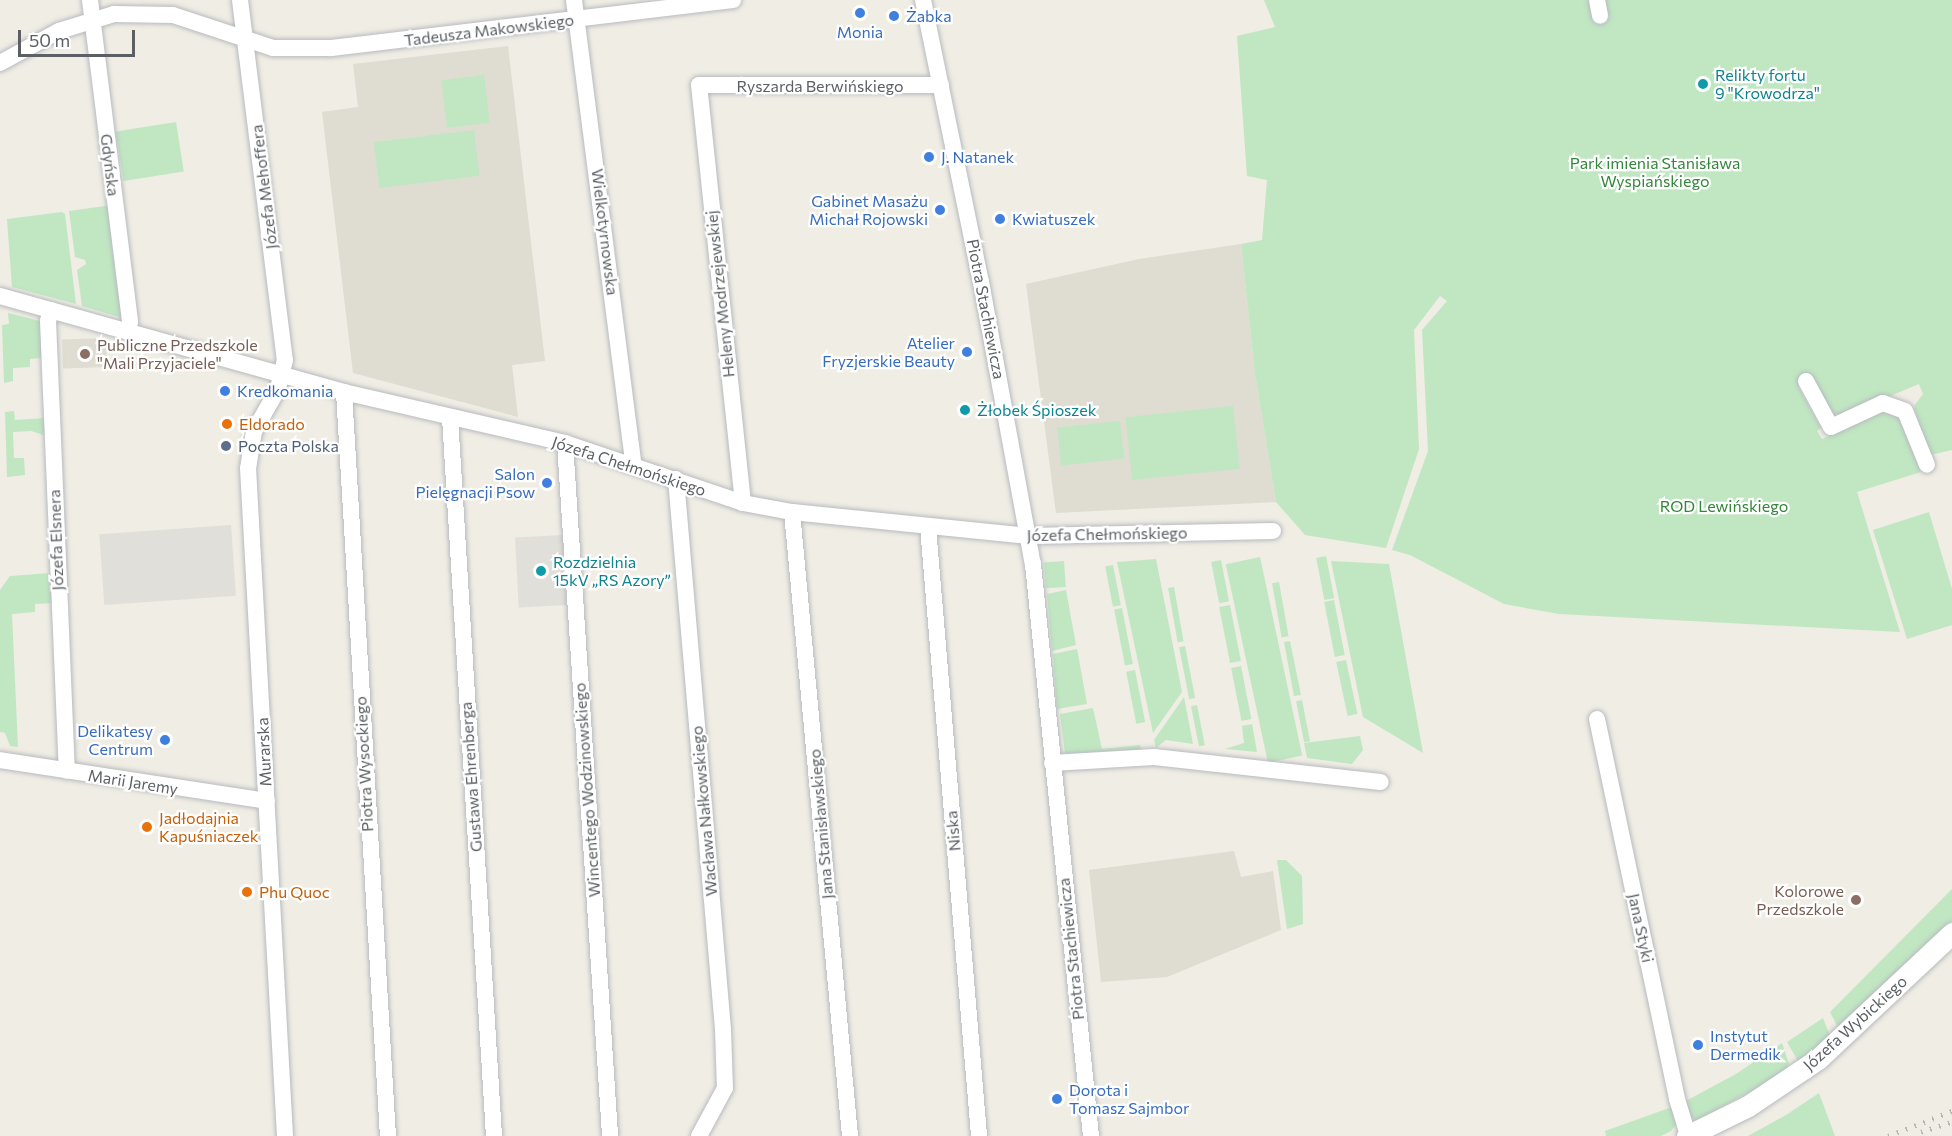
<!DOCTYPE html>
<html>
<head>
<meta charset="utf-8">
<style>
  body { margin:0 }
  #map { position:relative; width:1952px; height:1136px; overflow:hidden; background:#efede4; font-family:Commissioner,sans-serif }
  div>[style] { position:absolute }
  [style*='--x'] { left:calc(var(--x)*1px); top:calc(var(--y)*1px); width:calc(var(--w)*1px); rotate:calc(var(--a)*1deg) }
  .industrial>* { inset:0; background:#e0dfd9; transform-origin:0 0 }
  .education>* { inset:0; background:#dfdcd2; transform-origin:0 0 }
  .green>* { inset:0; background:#c0e7c2; transform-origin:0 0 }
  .roads { filter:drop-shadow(0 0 2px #b7babf) drop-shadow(0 0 2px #b7babf) }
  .minor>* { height:16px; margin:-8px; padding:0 8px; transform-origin:8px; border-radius:8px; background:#fff }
  .tertiary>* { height:21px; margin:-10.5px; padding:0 10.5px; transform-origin:10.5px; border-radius:10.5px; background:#fff }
  .rail>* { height:4.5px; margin-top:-2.25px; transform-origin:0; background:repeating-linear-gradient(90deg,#b5b6b6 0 1.5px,transparent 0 9.5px) }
  .dots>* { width:16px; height:16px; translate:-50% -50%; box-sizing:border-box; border:3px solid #fff; border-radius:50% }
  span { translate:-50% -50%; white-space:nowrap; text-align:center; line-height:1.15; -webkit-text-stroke:4.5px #fff; paint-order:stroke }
  .shop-label { font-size:16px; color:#366cbe }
  .left { translate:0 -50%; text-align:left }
  .right { translate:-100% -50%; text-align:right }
  .street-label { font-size:16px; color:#5c6065 }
  .culture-label { font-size:16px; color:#0d838f }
  .park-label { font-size:16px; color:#33863a }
  .education-label { font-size:16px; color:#785e54 }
  .food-label { font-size:16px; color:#c56008 }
  .service-label { font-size:16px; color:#4e5e75 }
  .scale { position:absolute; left:18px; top:30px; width:117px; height:27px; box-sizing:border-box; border:3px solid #5c6065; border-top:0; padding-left:8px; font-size:18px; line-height:21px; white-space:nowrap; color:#5c6065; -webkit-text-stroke:4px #fff; paint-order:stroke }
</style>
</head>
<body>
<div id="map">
  <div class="industrial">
    <i style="left:231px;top:525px;width:71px;height:132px;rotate:86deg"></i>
    <i style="left:563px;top:535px;width:70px;height:48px;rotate:87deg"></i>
  </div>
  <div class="education">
    <i style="clip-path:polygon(508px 46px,545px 361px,512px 365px,518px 417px,353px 373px,322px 112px,358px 107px,353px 64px)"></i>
    <i style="clip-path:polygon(1241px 244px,1255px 374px,1276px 502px,1056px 513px,1026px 284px,1139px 259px)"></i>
    <i style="left:106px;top:338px;width:29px;height:44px;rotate:88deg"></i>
    <i style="clip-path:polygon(1234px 851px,1241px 877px,1273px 871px,1281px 930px,1167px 977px,1101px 982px,1089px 870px)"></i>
  </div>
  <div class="green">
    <i style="clip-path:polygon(evenodd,1264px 0,1952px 0,1952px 450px,1917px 458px,1921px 472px,1857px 492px,1900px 632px,1559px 614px,1504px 604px,1410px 555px,1392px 550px,1428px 451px,1422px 330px,1447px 301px,1440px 296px,1414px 330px,1419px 449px,1386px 548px,1305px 535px,1276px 502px,1255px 374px,1241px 244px,1262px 240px,1267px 180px,1247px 176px,1237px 36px,1275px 27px,1264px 0,1811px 378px,1835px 419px,1919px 384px,1923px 394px,1914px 406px,1926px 450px,1898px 415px,1880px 410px,1822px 439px,1817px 431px,1821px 428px,1798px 386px,1811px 378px)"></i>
    <i style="left:484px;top:75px;width:48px;height:43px;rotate:83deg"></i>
    <i style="left:176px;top:122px;width:50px;height:61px;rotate:81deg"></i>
    <i style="left:474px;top:130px;width:46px;height:101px;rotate:83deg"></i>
    <i style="clip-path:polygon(112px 205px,126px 319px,82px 306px,77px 270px,86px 264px,85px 260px,75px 257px,69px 211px)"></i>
    <i style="clip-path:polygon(62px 212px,65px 214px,76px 304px,12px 287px,7px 219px)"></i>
    <i style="clip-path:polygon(8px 313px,40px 321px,42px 358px,30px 359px,30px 367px,13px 368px,13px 381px,4px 383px,2px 325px,9px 324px)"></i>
    <i style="left:1233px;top:406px;width:63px;height:108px;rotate:84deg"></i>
    <i style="clip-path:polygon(14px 411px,15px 420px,45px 418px,46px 436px,31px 431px,13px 432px,14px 458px,24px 458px,25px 475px,7px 477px,5px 412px)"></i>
    <i style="left:1120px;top:421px;width:38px;height:63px;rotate:84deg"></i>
    <i style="clip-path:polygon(1929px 512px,1952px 589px,1952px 625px,1907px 639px,1873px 530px)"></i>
    <i style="left:1326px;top:556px;width:43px;height:10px;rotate:79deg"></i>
    <i style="left:1260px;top:557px;width:203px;height:35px;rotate:78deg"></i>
    <i style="clip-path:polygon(1156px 559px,1182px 692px,1153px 733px,1117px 562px)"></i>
    <i style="left:1221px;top:560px;width:42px;height:10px;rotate:79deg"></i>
    <i style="left:1064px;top:561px;width:26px;height:20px;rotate:86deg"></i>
    <i style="clip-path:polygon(1331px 561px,1389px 564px,1423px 753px,1363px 717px)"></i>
    <i style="left:1113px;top:565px;width:41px;height:8px;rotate:79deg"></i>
    <i style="clip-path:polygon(51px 573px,53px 603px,35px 604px,35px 612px,12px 614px,18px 747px,10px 746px,5px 733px,0 732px,0 590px,10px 576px)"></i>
    <i style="left:1279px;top:582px;width:55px;height:7px;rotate:80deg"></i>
    <i style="left:1174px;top:587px;width:55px;height:6px;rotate:80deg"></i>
    <i style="clip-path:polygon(1066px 590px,1076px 645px,1052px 651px,1047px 594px)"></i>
    <i style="left:1334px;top:600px;width:56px;height:10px;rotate:79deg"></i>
    <i style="left:1230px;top:605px;width:57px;height:11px;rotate:79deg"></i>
    <i style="left:1122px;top:608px;width:57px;height:8px;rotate:79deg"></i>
    <i style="clip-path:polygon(1290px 641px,1301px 695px,1294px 696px,1284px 642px)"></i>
    <i style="left:1185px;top:646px;width:53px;height:6px;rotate:79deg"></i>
    <i style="clip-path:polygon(1077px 649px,1087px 704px,1057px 709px,1053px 654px)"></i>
    <i style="left:1346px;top:660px;width:55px;height:10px;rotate:78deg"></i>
    <i style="left:1241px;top:666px;width:54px;height:10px;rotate:79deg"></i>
    <i style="left:1135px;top:670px;width:53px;height:9px;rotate:79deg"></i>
    <i style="clip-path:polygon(1184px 697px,1193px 744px,1166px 740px,1156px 748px,1154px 740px)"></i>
    <i style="left:1302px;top:700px;width:42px;height:6px;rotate:79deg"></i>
    <i style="left:1197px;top:705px;width:41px;height:6px;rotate:79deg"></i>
    <i style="clip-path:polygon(1093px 708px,1102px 749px,1140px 745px,1141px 749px,1065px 754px,1060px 714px)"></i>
    <i style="clip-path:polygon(1252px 724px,1257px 752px,1225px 749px,1244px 743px,1242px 726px)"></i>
    <i style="clip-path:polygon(1360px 736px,1363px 750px,1352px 764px,1307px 758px,1304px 743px)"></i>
    <i style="clip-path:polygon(1277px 860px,1286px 860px,1302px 876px,1303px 924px,1287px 929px)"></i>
    <i style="clip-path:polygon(1952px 889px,1952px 921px,1844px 1025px,1837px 1026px,1830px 1012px)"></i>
    <i style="clip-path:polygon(1823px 1018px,1830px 1036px,1798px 1061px,1787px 1042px)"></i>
    <i style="clip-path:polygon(1782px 1043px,1789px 1064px,1785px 1072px,1697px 1121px,1687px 1115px,1682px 1103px,1736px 1074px)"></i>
    <i style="clip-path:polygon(1819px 1093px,1835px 1136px,1748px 1136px,1786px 1115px)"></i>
    <i style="clip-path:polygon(1672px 1107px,1677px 1124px,1671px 1131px,1661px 1136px,1606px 1136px,1605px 1131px)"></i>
  </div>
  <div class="roads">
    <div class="minor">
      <i style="--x:90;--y:0;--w:324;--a:82.9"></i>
      <i style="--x:130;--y:322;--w:8;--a:104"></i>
      <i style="--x:240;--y:0;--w:363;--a:82.9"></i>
      <i style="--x:285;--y:360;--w:30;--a:104"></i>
      <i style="--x:278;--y:389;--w:48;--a:119.7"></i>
      <i style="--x:254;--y:431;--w:37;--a:99"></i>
      <i style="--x:248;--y:468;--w:669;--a:86.83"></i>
      <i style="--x:574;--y:0;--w:467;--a:82.7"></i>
      <i style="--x:923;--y:0;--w:288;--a:78.4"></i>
      <i style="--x:981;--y:282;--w:287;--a:79.6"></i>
      <i style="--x:1033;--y:564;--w:575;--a:84.21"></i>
      <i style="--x:1597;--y:0;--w:16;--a:79"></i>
      <i style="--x:0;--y:63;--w:67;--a:-28.5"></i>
      <i style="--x:59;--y:31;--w:58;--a:-17.2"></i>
      <i style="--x:114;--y:14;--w:59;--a:1"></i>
      <i style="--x:173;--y:15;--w:105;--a:18.3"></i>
      <i style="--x:273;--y:48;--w:58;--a:0"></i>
      <i style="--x:331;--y:48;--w:405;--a:-6.8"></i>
      <i style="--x:0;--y:296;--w:357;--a:15.6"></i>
      <i style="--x:344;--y:392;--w:227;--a:13"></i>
      <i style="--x:565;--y:443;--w:188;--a:18.6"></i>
      <i style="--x:743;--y:503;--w:50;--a:10.4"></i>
      <i style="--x:792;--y:512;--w:238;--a:5.8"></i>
      <i style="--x:1029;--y:536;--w:244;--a:-1.2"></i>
      <i style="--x:51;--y:310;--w:11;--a:105"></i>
      <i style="--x:48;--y:321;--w:450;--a:87.6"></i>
      <i style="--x:1806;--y:381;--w:52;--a:61.5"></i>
      <i style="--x:1831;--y:427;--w:57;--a:-24.8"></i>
      <i style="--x:1883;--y:403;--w:23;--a:20"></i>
      <i style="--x:1905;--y:411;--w:58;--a:67.8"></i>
      <i style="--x:344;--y:392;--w:745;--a:86.62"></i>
      <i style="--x:450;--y:417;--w:720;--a:86.5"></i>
      <i style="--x:565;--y:443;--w:694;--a:86.28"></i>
      <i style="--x:676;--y:479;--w:552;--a:85.12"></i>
      <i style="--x:723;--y:1029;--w:59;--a:88.1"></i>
      <i style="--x:725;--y:1088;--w:55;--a:118.4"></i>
      <i style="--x:743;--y:503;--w:420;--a:-96"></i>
      <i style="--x:699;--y:85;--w:242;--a:0"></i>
      <i style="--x:792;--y:512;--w:627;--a:84.69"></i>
      <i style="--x:928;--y:527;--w:611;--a:85.21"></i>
      <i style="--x:1597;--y:719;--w:388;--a:78.1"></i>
      <i style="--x:1677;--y:1099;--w:39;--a:73"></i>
      <i style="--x:0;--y:760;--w:270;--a:8.7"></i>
      <i style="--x:1052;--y:763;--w:102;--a:-3.4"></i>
      <i style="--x:1154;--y:757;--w:228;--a:6.3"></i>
    </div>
    <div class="tertiary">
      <i style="--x:1687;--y:1136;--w:68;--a:-26.2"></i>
      <i style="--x:1748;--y:1106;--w:84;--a:-33.9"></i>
      <i style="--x:1818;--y:1059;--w:184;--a:-43.2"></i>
    </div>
  </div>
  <div class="rail">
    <i style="--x:1921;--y:1132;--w:33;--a:-18"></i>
    <i style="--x:1888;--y:1136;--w:69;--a:-21.3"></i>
  </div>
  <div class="dots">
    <i style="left:860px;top:13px;background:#3f7fe0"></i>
    <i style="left:894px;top:16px;background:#3f7fe0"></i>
    <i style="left:1703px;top:84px;background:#0f9aa8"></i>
    <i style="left:929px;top:157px;background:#3f7fe0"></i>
    <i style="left:940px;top:210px;background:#3f7fe0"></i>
    <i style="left:1000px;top:219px;background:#3f7fe0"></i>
    <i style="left:967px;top:352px;background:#3f7fe0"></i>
    <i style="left:85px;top:354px;background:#8d6e63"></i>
    <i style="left:225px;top:391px;background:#3f7fe0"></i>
    <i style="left:965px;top:410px;background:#0f9aa8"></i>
    <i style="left:227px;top:424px;background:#e8710a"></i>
    <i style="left:226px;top:446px;background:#5c6f8a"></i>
    <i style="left:547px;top:483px;background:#3f7fe0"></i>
    <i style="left:541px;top:571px;background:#0f9aa8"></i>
    <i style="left:165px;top:740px;background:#3f7fe0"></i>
    <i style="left:147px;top:827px;background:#e8710a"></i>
    <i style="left:247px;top:892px;background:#e8710a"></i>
    <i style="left:1856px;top:900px;background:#8d6e63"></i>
    <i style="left:1698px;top:1045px;background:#3f7fe0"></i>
    <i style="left:1057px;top:1099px;background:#3f7fe0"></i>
  </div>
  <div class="shop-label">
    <span class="left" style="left:906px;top:16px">Żabka</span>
    <span style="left:860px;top:32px">Monia</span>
    <span class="left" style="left:941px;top:157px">J. Natanek</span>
    <span class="right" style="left:928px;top:210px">Gabinet Masażu<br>Michał Rojowski</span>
    <span class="left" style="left:1012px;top:219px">Kwiatuszek</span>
    <span class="right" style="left:955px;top:352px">Atelier<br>Fryzjerskie Beauty</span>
    <span class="left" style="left:237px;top:391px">Kredkomania</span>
    <span class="right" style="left:535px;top:483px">Salon<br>Pielęgnacji Psow</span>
    <span class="right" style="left:153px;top:740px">Delikatesy<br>Centrum</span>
    <span class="left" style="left:1710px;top:1045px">Instytut<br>Dermedik</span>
    <span class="left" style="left:1069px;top:1099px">Dorota i<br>Tomasz Sajmbor</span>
  </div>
  <div class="street-label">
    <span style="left:489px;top:30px;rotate:-7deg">Tadeusza Makowskiego</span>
    <span style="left:820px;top:86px">Ryszarda Berwińskiego</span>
    <span style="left:110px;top:165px;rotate:83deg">Gdyńska</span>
    <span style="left:264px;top:187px;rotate:-97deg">Józefa Mehoffera</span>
    <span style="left:605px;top:232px;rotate:83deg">Wielkotyrnowska</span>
    <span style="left:720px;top:294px;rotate:-96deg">Heleny Modrzejewskiej</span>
    <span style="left:986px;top:309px;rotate:79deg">Piotra Stachiewicza</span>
    <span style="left:629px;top:466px;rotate:18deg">Józefa Chełmońskiego</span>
    <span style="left:1107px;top:534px;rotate:-1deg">Józefa Chełmońskiego</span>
    <span style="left:56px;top:540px;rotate:-92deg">Józefa Elsnera</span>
    <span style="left:264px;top:752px;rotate:-93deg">Murarska</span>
    <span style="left:364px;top:764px;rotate:-93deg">Piotra Wysockiego</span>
    <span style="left:471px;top:777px;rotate:-94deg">Gustawa Ehrenberga</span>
    <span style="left:133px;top:782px;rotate:9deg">Marii Jaremy</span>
    <span style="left:587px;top:790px;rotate:-94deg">Wincentego Wodzinowskiego</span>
    <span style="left:704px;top:811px;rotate:-95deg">Wacława Nałkowskiego</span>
    <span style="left:821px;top:824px;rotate:-95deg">Jana Stanisławskiego</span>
    <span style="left:953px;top:831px;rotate:-95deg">Niska</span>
    <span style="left:1641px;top:928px;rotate:78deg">Jana Styki</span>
    <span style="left:1071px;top:949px;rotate:-96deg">Piotra Stachiewicza</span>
    <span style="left:1855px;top:1023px;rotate:-42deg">Józefa Wybickiego</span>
  </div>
  <div class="culture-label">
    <span class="left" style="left:1715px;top:84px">Relikty fortu<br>9 "Krowodrza"</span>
    <span class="left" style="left:977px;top:410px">Żłobek Śpioszek</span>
    <span class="left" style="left:553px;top:571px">Rozdzielnia<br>15kV „RS Azory”</span>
  </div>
  <div class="park-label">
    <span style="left:1655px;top:172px">Park imienia Stanisława<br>Wyspiańskiego</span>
    <span style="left:1724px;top:506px">ROD Lewińskiego</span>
  </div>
  <div class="education-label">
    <span class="left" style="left:97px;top:354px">Publiczne Przedszkole<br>"Mali Przyjaciele"</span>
    <span class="right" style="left:1844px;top:900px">Kolorowe<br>Przedszkole</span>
  </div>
  <div class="food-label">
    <span class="left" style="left:239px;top:424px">Eldorado</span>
    <span class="left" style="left:159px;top:827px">Jadłodajnia<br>Kapuśniaczek</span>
    <span class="left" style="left:259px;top:892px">Phu Quoc</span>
  </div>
  <div class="service-label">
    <span class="left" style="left:238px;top:446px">Poczta Polska</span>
  </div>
  <div class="scale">50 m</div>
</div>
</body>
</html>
